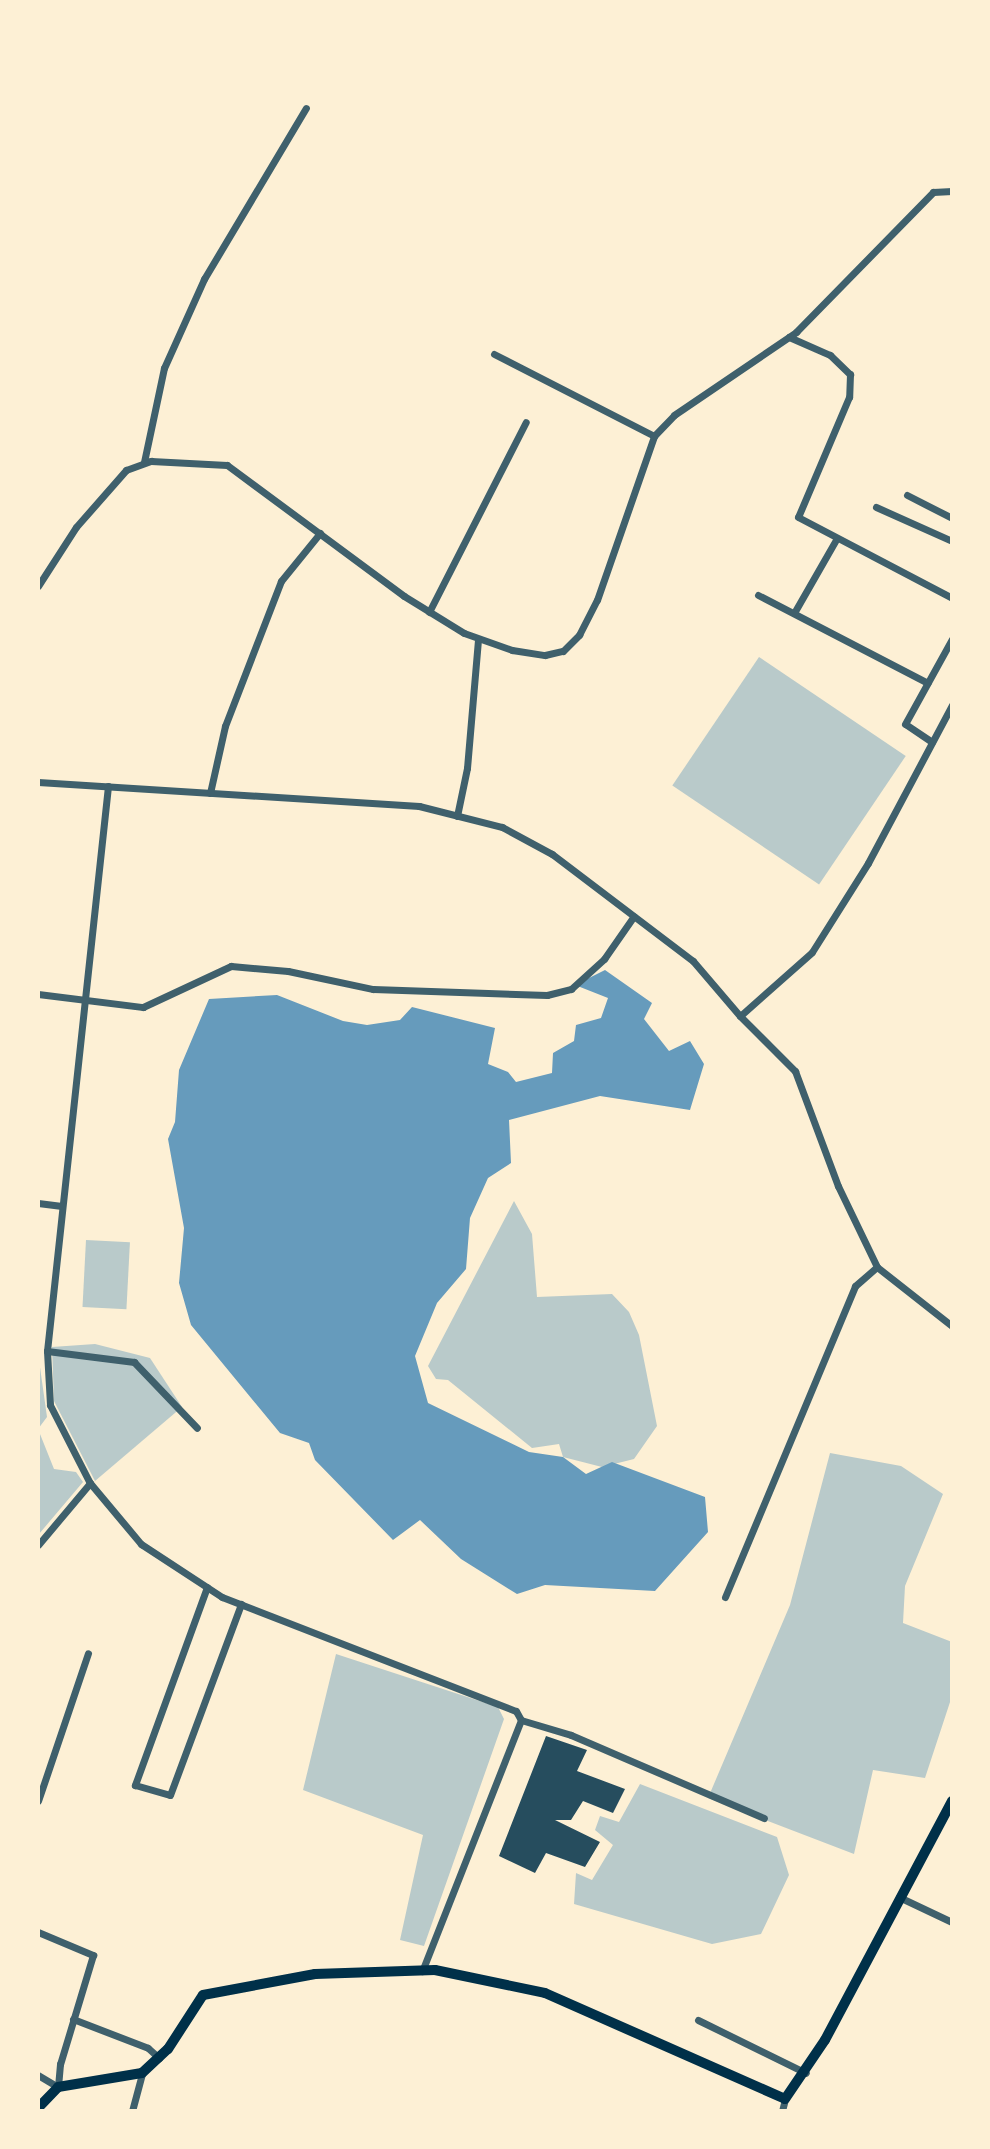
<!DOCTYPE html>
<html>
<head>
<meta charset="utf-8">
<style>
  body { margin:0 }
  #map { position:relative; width:990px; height:2149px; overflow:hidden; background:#fdf0d5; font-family:"Exo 2",sans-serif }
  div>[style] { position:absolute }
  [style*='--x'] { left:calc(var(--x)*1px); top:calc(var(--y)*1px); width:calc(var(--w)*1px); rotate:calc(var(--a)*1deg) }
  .green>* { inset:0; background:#b9caca; transform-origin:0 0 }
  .water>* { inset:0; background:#669bbc }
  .building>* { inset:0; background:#264d5e }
  .minor>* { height:7px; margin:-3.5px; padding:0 3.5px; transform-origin:3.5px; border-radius:3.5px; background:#3f606c }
  .secondary>* { height:10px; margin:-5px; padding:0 5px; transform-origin:5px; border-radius:5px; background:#003049 }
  span { translate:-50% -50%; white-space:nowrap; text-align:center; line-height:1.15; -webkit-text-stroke:6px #fdf0d5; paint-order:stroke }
  .frame { position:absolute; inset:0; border:40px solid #fdf0d5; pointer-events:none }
</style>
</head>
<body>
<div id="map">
  <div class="green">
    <i style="left:759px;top:657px;width:177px;height:155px;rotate:34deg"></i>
    <i style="clip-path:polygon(514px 1201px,532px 1234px,537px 1297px,612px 1294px,629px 1312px,639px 1335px,657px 1426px,634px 1459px,602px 1467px,563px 1457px,559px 1444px,532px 1448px,448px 1380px,436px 1379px,428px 1366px)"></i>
    <i style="left:86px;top:1240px;width:44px;height:67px;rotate:3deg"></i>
    <i style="clip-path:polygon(95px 1344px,150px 1358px,182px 1407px,95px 1481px,54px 1401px,52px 1347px)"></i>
    <i style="clip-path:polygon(38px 1353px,47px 1417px,38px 1429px,54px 1469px,76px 1472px,83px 1482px,39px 1534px,38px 1533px)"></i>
    <i style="clip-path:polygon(830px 1453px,901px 1466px,943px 1494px,905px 1586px,903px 1623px,952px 1642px,952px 1696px,925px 1778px,873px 1770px,854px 1854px,708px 1798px,790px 1605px)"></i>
    <i style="clip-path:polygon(336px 1654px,498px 1707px,504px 1719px,424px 1946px,400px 1940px,423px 1835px,303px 1790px)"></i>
    <i style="clip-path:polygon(640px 1784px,777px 1837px,789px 1875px,761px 1934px,712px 1944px,574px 1904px,576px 1873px,592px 1880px,613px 1845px,595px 1830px,600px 1816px,619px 1822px)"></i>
  </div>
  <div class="water">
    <i style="clip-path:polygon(605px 970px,652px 1003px,644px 1019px,669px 1051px,690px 1041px,704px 1064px,690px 1110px,600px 1096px,509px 1120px,511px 1163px,488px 1178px,470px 1218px,466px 1269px,437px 1303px,415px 1356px,428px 1403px,529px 1452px,563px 1457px,586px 1474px,612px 1462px,705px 1497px,708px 1532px,655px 1591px,545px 1585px,517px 1594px,461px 1559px,420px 1520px,393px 1540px,315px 1460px,309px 1443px,280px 1433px,191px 1325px,179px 1283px,184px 1228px,168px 1139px,175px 1122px,179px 1070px,209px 999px,277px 995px,343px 1021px,367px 1025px,400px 1020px,412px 1007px,495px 1028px,488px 1064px,508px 1072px,516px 1082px,552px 1073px,553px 1053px,574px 1041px,576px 1025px,601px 1018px,608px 998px,575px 985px)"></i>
  </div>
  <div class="building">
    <i style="clip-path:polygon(546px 1736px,587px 1750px,577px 1771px,625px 1789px,613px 1813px,583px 1801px,571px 1820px,555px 1820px,600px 1842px,585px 1867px,546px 1853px,535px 1873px,499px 1856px)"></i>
  </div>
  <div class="minor">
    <i style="--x:789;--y:337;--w:45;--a:23.7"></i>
    <i style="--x:830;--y:355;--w:28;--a:44"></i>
    <i style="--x:850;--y:374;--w:23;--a:92"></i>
    <i style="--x:849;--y:397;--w:130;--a:113"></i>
    <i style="--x:798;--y:517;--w:174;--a:27.7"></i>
    <i style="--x:494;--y:354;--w:180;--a:27.1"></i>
    <i style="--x:144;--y:462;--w:96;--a:-78"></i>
    <i style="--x:164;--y:368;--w:98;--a:-65.8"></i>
    <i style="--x:204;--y:279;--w:199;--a:-59.2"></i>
    <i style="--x:907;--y:495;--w:51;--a:27.1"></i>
    <i style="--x:876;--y:507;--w:83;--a:24.1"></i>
    <i style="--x:38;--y:586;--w:70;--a:-57.2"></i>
    <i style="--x:76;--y:527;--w:76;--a:-48.7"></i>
    <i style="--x:126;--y:470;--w:27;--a:-20"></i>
    <i style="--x:151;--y:461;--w:76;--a:3"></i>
    <i style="--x:227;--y:465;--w:220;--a:36.5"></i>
    <i style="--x:404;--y:596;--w:70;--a:31.7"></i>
    <i style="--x:464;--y:633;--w:51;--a:19.5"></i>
    <i style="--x:512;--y:650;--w:33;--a:9"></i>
    <i style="--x:545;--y:655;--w:18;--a:-13"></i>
    <i style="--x:563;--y:651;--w:23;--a:-45"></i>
    <i style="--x:579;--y:635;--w:39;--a:-63"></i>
    <i style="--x:597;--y:600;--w:174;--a:-70.8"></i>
    <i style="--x:654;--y:436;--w:29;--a:-46"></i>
    <i style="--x:674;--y:415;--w:148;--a:-34.2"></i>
    <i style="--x:796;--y:332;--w:196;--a:-45.6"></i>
    <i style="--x:933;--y:192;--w:19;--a:-3"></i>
    <i style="--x:758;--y:595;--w:191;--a:27.4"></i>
    <i style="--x:429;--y:612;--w:213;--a:-63"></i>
    <i style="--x:794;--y:613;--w:86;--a:-60.2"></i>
    <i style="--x:932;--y:742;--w:32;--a:-146"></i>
    <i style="--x:905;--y:724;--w:97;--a:-61.1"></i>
    <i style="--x:38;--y:782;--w:382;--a:3.6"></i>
    <i style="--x:419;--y:806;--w:86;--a:14.2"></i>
    <i style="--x:502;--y:827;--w:57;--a:28.4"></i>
    <i style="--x:552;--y:854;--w:177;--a:37.2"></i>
    <i style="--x:693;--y:961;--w:72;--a:49.5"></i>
    <i style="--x:740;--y:1016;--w:96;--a:-41.6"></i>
    <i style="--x:812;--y:952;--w:105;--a:-57.8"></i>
    <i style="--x:868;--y:863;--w:179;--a:-62"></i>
    <i style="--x:108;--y:786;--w:568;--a:96.16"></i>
    <i style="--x:47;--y:1351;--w:54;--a:86.8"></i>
    <i style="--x:50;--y:1405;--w:88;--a:62.9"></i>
    <i style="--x:90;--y:1483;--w:80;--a:50.1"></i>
    <i style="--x:141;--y:1544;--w:97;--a:33.2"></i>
    <i style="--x:222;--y:1597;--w:315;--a:21.2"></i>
    <i style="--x:516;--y:1711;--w:10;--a:61"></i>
    <i style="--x:521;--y:1720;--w:270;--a:111.5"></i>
    <i style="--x:210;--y:793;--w:69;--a:-77.4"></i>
    <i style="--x:225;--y:726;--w:155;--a:-68.9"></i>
    <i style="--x:281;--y:581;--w:62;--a:-50.9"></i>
    <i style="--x:457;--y:816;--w:49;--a:-78.2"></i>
    <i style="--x:467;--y:768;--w:129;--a:-85.1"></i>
    <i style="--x:38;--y:994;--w:106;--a:7.1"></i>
    <i style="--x:143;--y:1007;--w:97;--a:-25"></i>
    <i style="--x:231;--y:966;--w:57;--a:5"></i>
    <i style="--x:288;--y:971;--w:87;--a:12"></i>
    <i style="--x:373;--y:989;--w:174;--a:2"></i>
    <i style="--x:547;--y:995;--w:25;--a:-14"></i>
    <i style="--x:571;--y:989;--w:45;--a:-42.3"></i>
    <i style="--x:604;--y:959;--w:52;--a:-55.1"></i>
    <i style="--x:740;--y:1016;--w:78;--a:45"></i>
    <i style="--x:795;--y:1071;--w:123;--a:69.5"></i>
    <i style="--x:838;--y:1186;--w:90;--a:64.3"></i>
    <i style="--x:877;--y:1267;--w:95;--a:38.2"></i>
    <i style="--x:38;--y:1203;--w:24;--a:7"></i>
    <i style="--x:47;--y:1351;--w:88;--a:7.2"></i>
    <i style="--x:134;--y:1362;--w:91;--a:46.3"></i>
    <i style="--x:38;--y:1545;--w:81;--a:-50"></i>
    <i style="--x:207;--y:1587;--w:211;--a:110"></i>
    <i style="--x:135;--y:1785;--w:36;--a:16"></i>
    <i style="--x:170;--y:1795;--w:204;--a:-69.6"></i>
    <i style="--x:725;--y:1597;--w:337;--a:-67.3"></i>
    <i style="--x:855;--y:1286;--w:29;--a:-41"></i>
    <i style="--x:521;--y:1720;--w:52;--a:16.7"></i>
    <i style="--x:571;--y:1735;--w:210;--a:23.3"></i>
    <i style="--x:38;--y:1801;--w:156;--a:-71.3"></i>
    <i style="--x:899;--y:1897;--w:59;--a:25.3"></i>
    <i style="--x:38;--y:1932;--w:60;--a:22.7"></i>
    <i style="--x:93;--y:1955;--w:114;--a:106.8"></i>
    <i style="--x:60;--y:2064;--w:23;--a:95"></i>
    <i style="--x:58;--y:2087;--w:23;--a:-149"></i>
    <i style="--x:73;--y:2019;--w:80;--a:21.1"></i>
    <i style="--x:148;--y:2048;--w:15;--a:42"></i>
    <i style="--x:698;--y:2020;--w:120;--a:26.1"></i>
    <i style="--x:132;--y:2111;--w:39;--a:-75"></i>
    <i style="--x:782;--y:2111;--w:12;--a:-76"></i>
  </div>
  <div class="secondary">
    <i style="--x:38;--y:2108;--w:29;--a:-46"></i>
    <i style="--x:58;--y:2087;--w:85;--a:-9.5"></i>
    <i style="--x:142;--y:2073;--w:35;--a:-43"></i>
    <i style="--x:168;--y:2049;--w:64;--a:-57.1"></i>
    <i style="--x:203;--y:1995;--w:114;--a:-10.6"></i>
    <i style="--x:315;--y:1974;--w:120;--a:-1.9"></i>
    <i style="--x:435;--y:1970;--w:112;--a:11.8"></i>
    <i style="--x:545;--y:1993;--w:262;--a:23.8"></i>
    <i style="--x:785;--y:2099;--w:71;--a:-55.9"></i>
    <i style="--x:825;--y:2040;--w:271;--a:-62"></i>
  </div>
  <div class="frame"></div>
</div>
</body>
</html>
